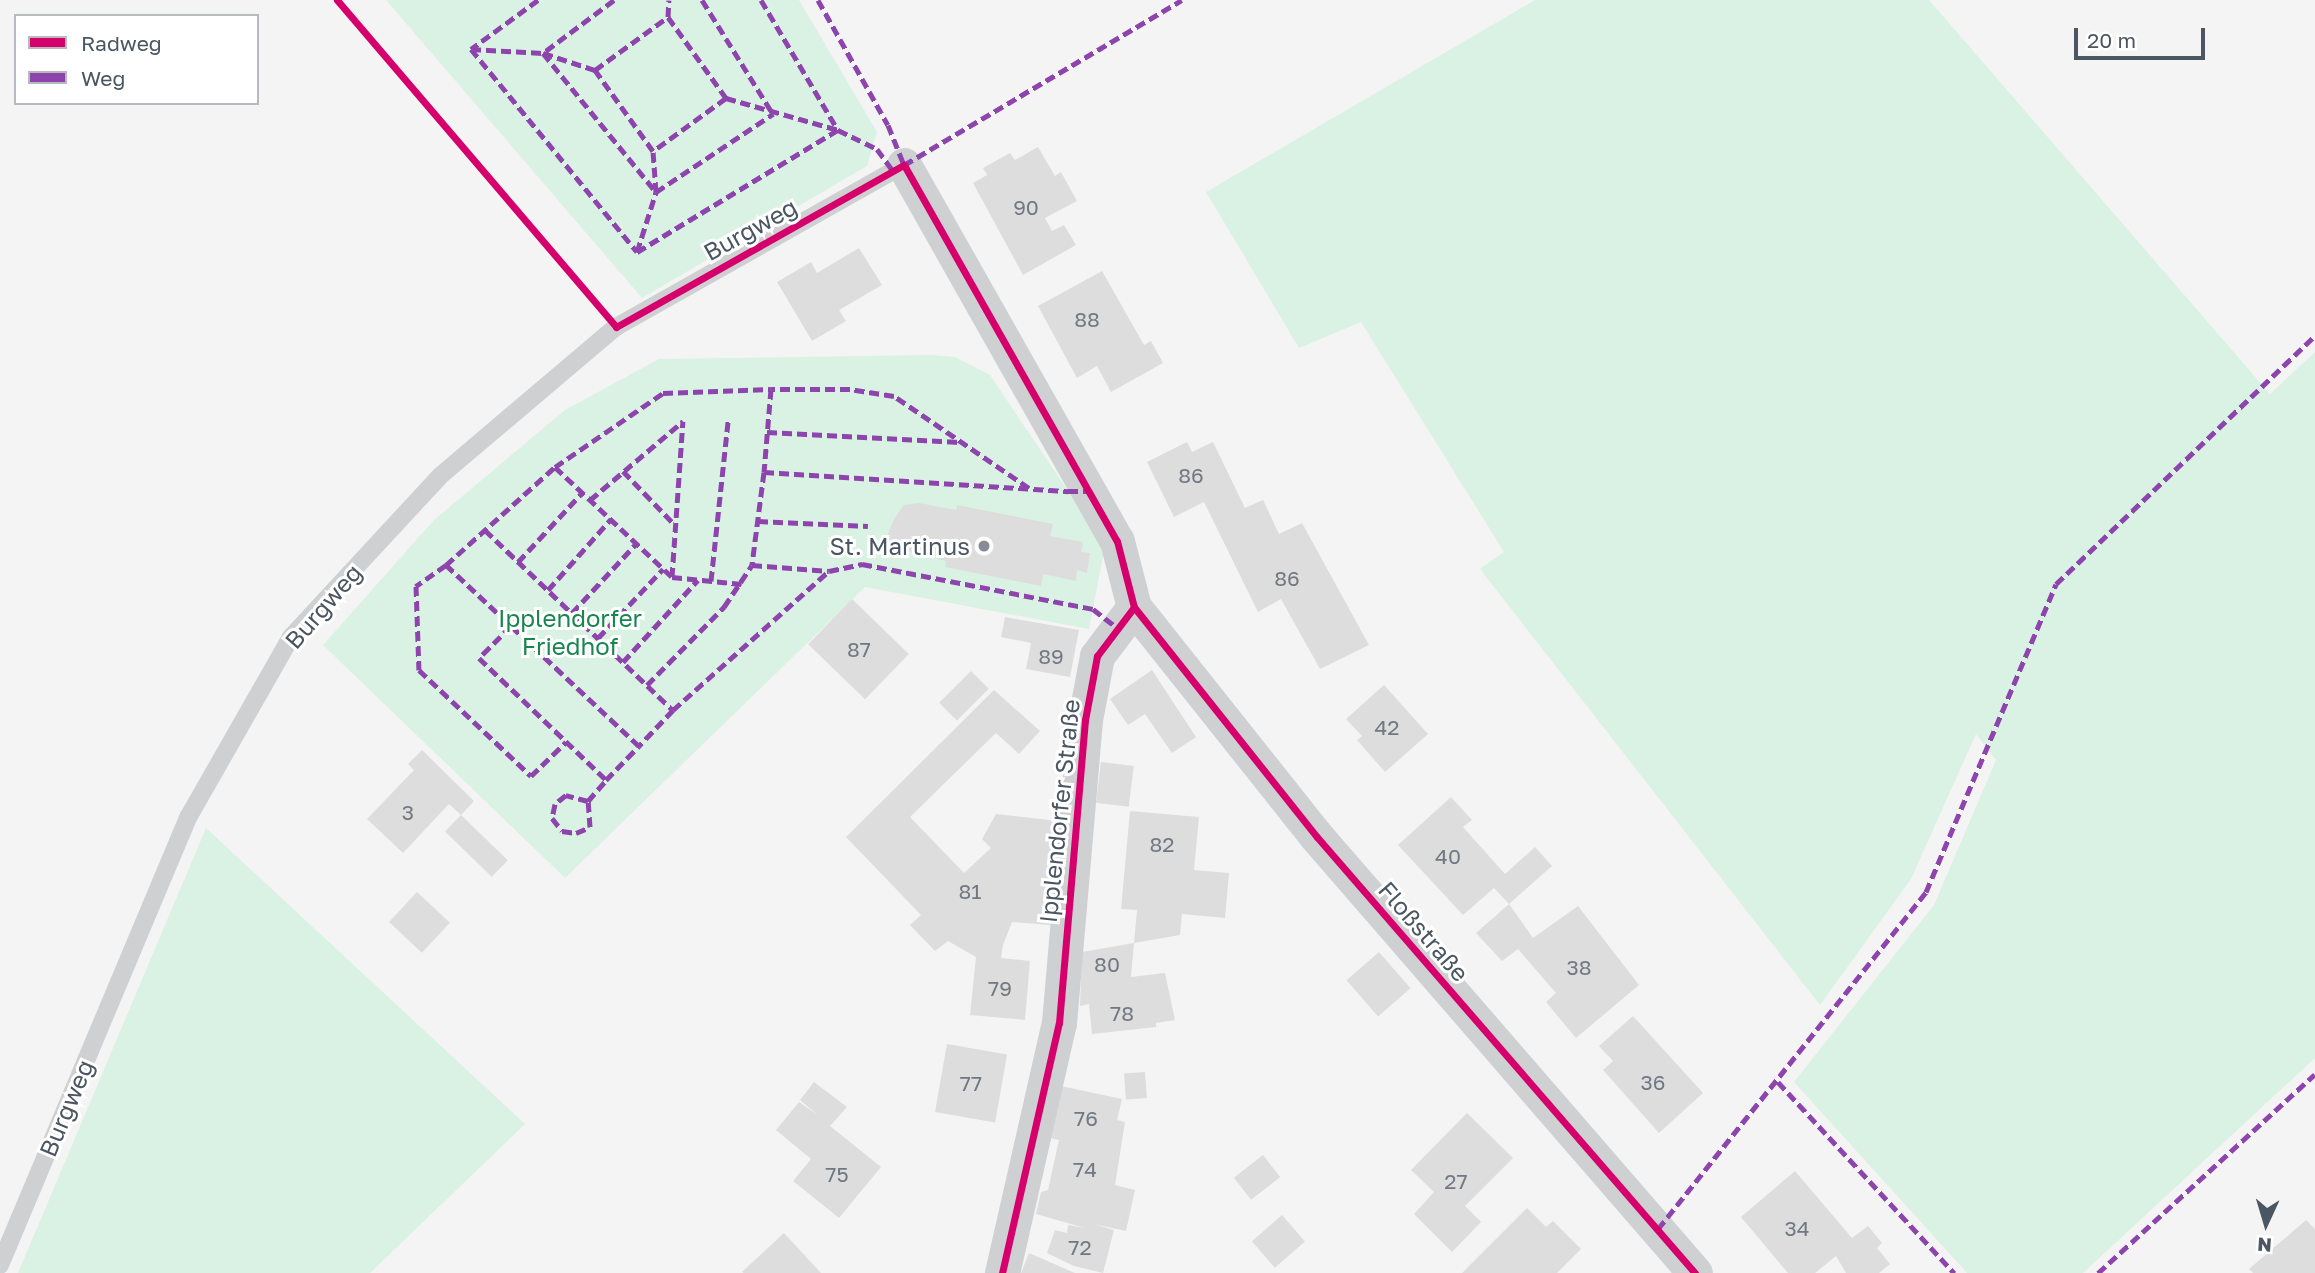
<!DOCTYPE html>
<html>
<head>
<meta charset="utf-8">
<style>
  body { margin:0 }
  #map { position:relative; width:2315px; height:1273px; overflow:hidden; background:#f4f4f4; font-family:"Golos Text",sans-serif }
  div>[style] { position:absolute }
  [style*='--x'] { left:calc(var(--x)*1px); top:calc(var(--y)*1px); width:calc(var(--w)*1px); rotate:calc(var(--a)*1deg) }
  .green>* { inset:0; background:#d9f2e3 }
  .building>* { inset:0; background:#ddddde; transform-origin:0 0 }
  .service>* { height:18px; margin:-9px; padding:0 9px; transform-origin:9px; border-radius:9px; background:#ced0d2 }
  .minor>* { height:35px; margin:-17.5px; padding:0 17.5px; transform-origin:17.5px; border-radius:17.5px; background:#ced0d2 }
  .quiet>* { height:5px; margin-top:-2.5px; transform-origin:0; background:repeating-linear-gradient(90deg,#8e44ad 0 10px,transparent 0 15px) }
  .cycleway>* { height:7px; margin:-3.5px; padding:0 3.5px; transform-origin:3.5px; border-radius:3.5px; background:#d6006c }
  .dots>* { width:19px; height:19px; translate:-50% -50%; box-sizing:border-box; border:4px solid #fff; border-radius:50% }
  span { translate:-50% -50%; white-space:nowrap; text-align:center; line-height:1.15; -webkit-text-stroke:6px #fff; paint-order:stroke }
  .number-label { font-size:21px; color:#707881 }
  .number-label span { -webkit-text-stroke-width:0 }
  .street-label { font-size:24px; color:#4a5661 }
  .poi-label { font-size:24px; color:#4a5661 }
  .right { translate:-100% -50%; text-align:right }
  .park-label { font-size:24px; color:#17864f }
  .legend { position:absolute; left:14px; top:14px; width:245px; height:91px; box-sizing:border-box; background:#fff; border:2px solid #b7bbc0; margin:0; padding:9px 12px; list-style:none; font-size:21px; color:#4a5661 }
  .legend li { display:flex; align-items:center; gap:14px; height:35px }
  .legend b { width:35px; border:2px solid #b7bbc0 }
  .north { position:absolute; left:2231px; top:1189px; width:70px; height:70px; -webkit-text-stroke:5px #fff; paint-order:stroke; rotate:184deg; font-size:19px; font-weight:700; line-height:28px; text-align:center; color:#4a5661 }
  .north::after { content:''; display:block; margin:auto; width:24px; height:32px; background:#4a5661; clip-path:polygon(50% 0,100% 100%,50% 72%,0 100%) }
  .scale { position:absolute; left:2074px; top:28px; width:131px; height:32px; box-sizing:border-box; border:4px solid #4a5661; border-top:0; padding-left:9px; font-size:21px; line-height:24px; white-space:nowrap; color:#4a5661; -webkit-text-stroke:5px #fff; paint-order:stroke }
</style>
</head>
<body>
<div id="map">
  <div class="green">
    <i style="clip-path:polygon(386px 0,799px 0,877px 132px,867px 166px,642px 298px)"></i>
    <i style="clip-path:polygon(1535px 0,1929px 0,2270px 394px,2315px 352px,2315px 1058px,2083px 1273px,1967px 1273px,1794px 1082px,1934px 905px,1996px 760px,1976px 734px,1911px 879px,1820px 1005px,1480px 569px,1504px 552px,1361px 322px,1299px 348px,1206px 192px)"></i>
    <i style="clip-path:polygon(931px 355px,955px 357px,990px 375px,1105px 546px,1089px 629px,865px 587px,565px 878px,323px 645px,434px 520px,565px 410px,659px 359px)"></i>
    <i style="clip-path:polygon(206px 828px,525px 1124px,370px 1273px,18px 1273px)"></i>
  </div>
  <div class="building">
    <i style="clip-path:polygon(1038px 147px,1055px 176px,1061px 172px,1077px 201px,1045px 218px,1052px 231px,1064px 225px,1076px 245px,1023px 275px,973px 183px,987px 175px,983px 168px,1010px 153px,1015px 160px)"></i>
    <i style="clip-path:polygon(859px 248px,882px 285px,839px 310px,846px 321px,812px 341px,777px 282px,811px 262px,817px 273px)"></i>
    <i style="clip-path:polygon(1102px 271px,1144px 345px,1151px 341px,1163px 363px,1111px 392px,1097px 366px,1077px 378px,1038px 306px)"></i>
    <i style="clip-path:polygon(1187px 442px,1192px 452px,1213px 442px,1245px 508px,1263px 500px,1279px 534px,1302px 523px,1369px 645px,1320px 669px,1281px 599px,1258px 612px,1204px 502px,1174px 517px,1147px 462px)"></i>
    <i style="clip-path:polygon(919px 503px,956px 510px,957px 505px,1053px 524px,1050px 536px,1083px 542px,1081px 552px,1090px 553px,1087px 573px,1077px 570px,1076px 581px,1043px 574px,1041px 586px,945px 567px,946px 561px,897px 548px,890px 551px,884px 544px,894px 519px,904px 505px)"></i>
    <i style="left:852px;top:599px;width:79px;height:63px;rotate:44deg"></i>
    <i style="clip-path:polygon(1005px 617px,1079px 630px,1070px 677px,1026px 669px,1031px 643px,1001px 637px)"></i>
    <i style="clip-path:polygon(1152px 670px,1196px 737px,1172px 753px,1145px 714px,1128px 725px,1110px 699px)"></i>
    <i style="left:971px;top:671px;width:25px;height:45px;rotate:45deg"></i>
    <i style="clip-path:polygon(1384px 685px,1428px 734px,1385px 772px,1357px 740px,1362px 736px,1346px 719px)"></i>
    <i style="clip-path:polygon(994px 690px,1040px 731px,1019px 754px,996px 733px,910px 817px,964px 873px,991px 848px,982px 839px,996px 814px,1059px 821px,1050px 925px,1012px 922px,1003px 945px,1001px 958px,1030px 961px,1025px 1020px,970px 1015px,976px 957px,948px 941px,935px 951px,910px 925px,921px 915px,846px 837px)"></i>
    <i style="clip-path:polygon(422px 750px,474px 801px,461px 815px,449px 804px,403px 853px,367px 819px,414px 770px,408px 764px)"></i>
    <i style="left:1101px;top:762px;width:33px;height:41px;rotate:7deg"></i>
    <i style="clip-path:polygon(1451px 797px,1472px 820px,1463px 827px,1505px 874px,1535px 847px,1552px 866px,1509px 904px,1494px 888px,1463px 915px,1398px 845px)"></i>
    <i style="clip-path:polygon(1130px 811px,1199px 817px,1194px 870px,1229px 873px,1225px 918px,1182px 914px,1180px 935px,1134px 943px,1137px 910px,1121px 909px)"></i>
    <i style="left:461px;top:815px;width:65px;height:23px;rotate:44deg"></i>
    <i style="left:417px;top:892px;width:45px;height:41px;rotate:43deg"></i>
    <i style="clip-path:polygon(1509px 904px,1533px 938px,1578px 906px,1639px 985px,1576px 1038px,1546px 1002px,1556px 993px,1518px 949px,1502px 961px,1476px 933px)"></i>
    <i style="clip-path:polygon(1134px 943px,1131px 977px,1165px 973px,1175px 1020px,1156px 1023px,1156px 1027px,1092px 1034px,1089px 1004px,1080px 1006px,1082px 952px)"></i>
    <i style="left:1379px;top:952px;width:48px;height:43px;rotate:49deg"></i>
    <i style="clip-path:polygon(1633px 1016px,1703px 1093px,1659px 1133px,1603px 1070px,1613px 1061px,1599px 1046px)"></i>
    <i style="left:947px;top:1044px;width:61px;height:69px;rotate:10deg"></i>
    <i style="left:1145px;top:1072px;width:26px;height:21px;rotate:86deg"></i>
    <i style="clip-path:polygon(814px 1082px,847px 1107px,830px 1126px,881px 1167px,839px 1218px,793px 1181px,811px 1159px,776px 1130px,799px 1102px,818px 1115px,800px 1100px)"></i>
    <i style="clip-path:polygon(1061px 1086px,1122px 1099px,1117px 1120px,1125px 1122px,1115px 1185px,1135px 1190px,1126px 1231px,1093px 1224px,1114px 1230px,1103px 1273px,1074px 1266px,1047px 1253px,1055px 1230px,1067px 1233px,1068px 1225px,1085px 1228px,1036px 1214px,1041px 1192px,1048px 1190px,1059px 1140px,1050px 1138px)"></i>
    <i style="clip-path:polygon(1467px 1113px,1513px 1158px,1465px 1206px,1481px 1222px,1452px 1252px,1414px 1214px,1434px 1192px,1411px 1170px)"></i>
    <i style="left:1263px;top:1155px;width:28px;height:37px;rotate:52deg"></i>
    <i style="clip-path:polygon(1795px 1171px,1852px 1238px,1868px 1226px,1882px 1243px,1877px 1248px,1890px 1264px,1879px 1273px,1846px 1273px,1836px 1256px,1815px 1273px,1788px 1273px,1741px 1217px)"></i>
    <i style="clip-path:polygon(1527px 1208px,1546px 1227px,1553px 1221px,1581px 1249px,1557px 1273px,1462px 1273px)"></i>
    <i style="left:1282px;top:1215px;width:35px;height:40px;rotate:49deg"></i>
    <i style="clip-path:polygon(2306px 1220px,2315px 1229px,2315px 1273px,2253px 1273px,2249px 1269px)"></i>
    <i style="clip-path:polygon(784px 1233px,821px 1273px,744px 1273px,742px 1272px)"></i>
    <i style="clip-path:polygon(1029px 1253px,1075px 1273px,1021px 1273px)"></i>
  </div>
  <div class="service">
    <i style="--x:0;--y:1265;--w:487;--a:-67.2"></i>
    <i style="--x:189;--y:816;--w:206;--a:-60.3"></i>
    <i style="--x:291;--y:637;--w:219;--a:-47.2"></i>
    <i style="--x:440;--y:476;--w:231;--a:-40.3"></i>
    <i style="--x:616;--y:327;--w:330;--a:-29.4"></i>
  </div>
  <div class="minor">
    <i style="--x:904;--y:165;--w:432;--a:60.5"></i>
    <i style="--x:1117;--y:541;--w:68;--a:75.6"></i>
    <i style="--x:1134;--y:607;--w:294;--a:51.5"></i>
    <i style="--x:1317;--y:837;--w:577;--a:49.08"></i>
    <i style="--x:1002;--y:1273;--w:256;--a:-77.2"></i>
    <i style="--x:1059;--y:1023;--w:304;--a:-85.1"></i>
    <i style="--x:1085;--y:720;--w:65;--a:-79.4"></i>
    <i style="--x:1097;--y:656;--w:61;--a:-52.9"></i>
  </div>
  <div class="quiet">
    <i style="--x:538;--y:0;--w:83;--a:143.8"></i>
    <i style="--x:471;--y:49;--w:262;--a:50.7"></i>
    <i style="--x:637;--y:252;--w:235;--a:-31.3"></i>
    <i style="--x:614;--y:0;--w:89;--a:143.3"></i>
    <i style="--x:543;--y:53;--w:179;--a:50.9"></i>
    <i style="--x:656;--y:192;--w:141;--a:-33.7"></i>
    <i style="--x:702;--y:0;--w:134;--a:58.1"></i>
    <i style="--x:761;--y:0;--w:151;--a:59.4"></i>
    <i style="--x:818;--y:0;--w:143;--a:60.8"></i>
    <i style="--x:888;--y:125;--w:43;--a:68.2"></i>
    <i style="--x:904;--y:165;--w:323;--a:-30.7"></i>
    <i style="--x:668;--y:17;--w:17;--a:-87"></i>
    <i style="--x:471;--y:49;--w:72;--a:3.2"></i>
    <i style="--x:543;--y:53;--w:55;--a:18.1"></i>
    <i style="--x:726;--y:98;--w:90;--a:144"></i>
    <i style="--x:653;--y:151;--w:100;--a:-125.6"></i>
    <i style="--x:595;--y:70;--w:90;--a:-36"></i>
    <i style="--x:668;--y:17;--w:100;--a:54.4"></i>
    <i style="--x:726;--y:98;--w:116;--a:15.9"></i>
    <i style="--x:838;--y:130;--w:43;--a:26"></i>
    <i style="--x:877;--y:149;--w:27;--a:54"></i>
    <i style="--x:637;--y:252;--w:63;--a:-72.4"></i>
    <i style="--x:656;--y:192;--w:41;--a:-94.2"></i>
    <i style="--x:767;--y:432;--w:193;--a:3"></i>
    <i style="--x:555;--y:467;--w:161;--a:43.2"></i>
    <i style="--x:672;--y:577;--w:70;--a:5.7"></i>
    <i style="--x:623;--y:471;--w:75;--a:46.1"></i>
    <i style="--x:764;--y:472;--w:94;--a:97.4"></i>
    <i style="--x:752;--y:565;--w:77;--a:4.5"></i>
    <i style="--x:1029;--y:488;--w:163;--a:-145.7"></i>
    <i style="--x:894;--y:396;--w:45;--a:-171"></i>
    <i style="--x:850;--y:389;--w:79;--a:180"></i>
    <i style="--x:771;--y:389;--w:83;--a:94.8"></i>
    <i style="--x:764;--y:472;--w:305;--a:3.6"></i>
    <i style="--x:1068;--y:491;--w:19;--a:0"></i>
    <i style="--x:590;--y:500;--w:122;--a:-40.3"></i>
    <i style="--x:758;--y:521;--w:110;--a:2.6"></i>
    <i style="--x:485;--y:530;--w:260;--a:43.8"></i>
    <i style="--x:673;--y:710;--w:50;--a:133.4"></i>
    <i style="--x:639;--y:746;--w:265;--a:-136.8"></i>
    <i style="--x:446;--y:565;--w:147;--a:-42"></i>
    <i style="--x:555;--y:467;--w:131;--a:-34.4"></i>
    <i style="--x:663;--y:393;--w:108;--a:-2.1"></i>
    <i style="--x:518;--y:562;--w:94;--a:-47.2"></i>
    <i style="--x:446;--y:565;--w:37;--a:145"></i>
    <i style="--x:416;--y:586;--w:84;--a:88"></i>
    <i style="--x:419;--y:670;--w:154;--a:43.4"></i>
    <i style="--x:531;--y:776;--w:49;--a:-44.2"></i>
    <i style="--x:672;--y:577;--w:156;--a:-86"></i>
    <i style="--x:711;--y:581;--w:161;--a:-83.9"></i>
    <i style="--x:548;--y:590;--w:95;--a:-48.4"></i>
    <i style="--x:572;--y:613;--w:94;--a:-47.2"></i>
    <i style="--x:511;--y:626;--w:45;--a:135"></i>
    <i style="--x:479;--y:658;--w:176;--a:43.8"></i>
    <i style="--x:606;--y:780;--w:47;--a:-45.9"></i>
    <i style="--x:598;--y:638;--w:95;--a:-46.7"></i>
    <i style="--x:623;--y:662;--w:111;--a:-47.6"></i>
    <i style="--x:647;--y:685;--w:110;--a:-45.4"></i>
    <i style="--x:724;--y:607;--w:50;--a:-56.3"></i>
    <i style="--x:673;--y:710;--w:209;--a:-41.7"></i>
    <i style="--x:829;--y:571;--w:34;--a:-12"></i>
    <i style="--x:862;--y:564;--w:235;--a:11"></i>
    <i style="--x:1093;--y:609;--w:31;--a:38"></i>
    <i style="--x:588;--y:801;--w:23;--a:-165"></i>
    <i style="--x:566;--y:795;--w:14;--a:141"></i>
    <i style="--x:555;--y:804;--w:14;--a:102"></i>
    <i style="--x:552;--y:818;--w:16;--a:52"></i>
    <i style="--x:562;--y:831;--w:14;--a:8"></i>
    <i style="--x:576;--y:833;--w:15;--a:-23"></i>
    <i style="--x:590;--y:827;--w:26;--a:-94"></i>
    <i style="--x:588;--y:801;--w:28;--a:-49"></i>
    <i style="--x:1778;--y:1082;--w:260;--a:47.3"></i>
    <i style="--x:1658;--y:1229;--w:431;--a:-51.5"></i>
    <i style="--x:1926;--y:892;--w:334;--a:-67.1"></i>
    <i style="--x:2056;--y:584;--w:359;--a:-43.8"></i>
    <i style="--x:2098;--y:1273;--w:294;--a:-42.5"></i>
  </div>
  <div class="cycleway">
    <i style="--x:337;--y:0;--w:430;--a:49.5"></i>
    <i style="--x:616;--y:327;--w:330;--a:-29.4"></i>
    <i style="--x:904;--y:165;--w:432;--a:60.5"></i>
    <i style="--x:1117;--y:541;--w:68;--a:75.6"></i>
    <i style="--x:1134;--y:607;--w:294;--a:51.5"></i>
    <i style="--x:1317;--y:837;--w:577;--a:49.08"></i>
    <i style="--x:1002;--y:1273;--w:256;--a:-77.2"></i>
    <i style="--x:1059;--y:1023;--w:304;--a:-85.1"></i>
    <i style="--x:1085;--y:720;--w:65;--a:-79.4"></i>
    <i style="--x:1097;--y:656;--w:61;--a:-52.9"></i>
  </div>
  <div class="dots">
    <i style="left:984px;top:546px;background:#868d94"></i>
  </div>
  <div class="number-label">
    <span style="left:1026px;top:207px">90</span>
    <span style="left:1087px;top:319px">88</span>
    <span style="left:1191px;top:475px">86</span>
    <span style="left:1287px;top:578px">86</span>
    <span style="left:859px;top:649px">87</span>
    <span style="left:1051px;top:656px">89</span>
    <span style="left:1387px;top:727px">42</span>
    <span style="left:408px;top:812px">3</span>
    <span style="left:1162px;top:844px">82</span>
    <span style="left:1448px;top:856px">40</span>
    <span style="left:970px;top:891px">81</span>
    <span style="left:1107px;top:964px">80</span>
    <span style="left:1579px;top:967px">38</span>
    <span style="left:1000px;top:988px">79</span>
    <span style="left:1122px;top:1013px">78</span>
    <span style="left:1653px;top:1082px">36</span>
    <span style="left:971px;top:1083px">77</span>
    <span style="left:1086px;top:1118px">76</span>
    <span style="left:1085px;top:1169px">74</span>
    <span style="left:837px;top:1174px">75</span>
    <span style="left:1456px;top:1181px">27</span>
    <span style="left:1797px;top:1228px">34</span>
    <span style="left:1080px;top:1247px">72</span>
  </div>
  <div class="street-label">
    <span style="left:750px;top:229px;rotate:-29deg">Burgweg</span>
    <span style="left:323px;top:606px;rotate:-49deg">Burgweg</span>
    <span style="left:1059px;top:811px;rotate:-84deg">Ipplendorfer Straße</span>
    <span style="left:1424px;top:931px;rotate:49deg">Floßstraße</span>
    <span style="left:66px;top:1108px;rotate:-67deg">Burgweg</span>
  </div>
  <div class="poi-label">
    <span class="right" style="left:970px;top:546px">St. Martinus</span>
  </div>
  <div class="park-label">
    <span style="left:570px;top:632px">Ipplendorfer<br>Friedhof</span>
  </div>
  <ul class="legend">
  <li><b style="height:9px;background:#d6006c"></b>Radweg</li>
  <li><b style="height:9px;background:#8e44ad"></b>Weg</li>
  </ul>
  <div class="north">N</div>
  <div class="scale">20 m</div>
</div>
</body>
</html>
